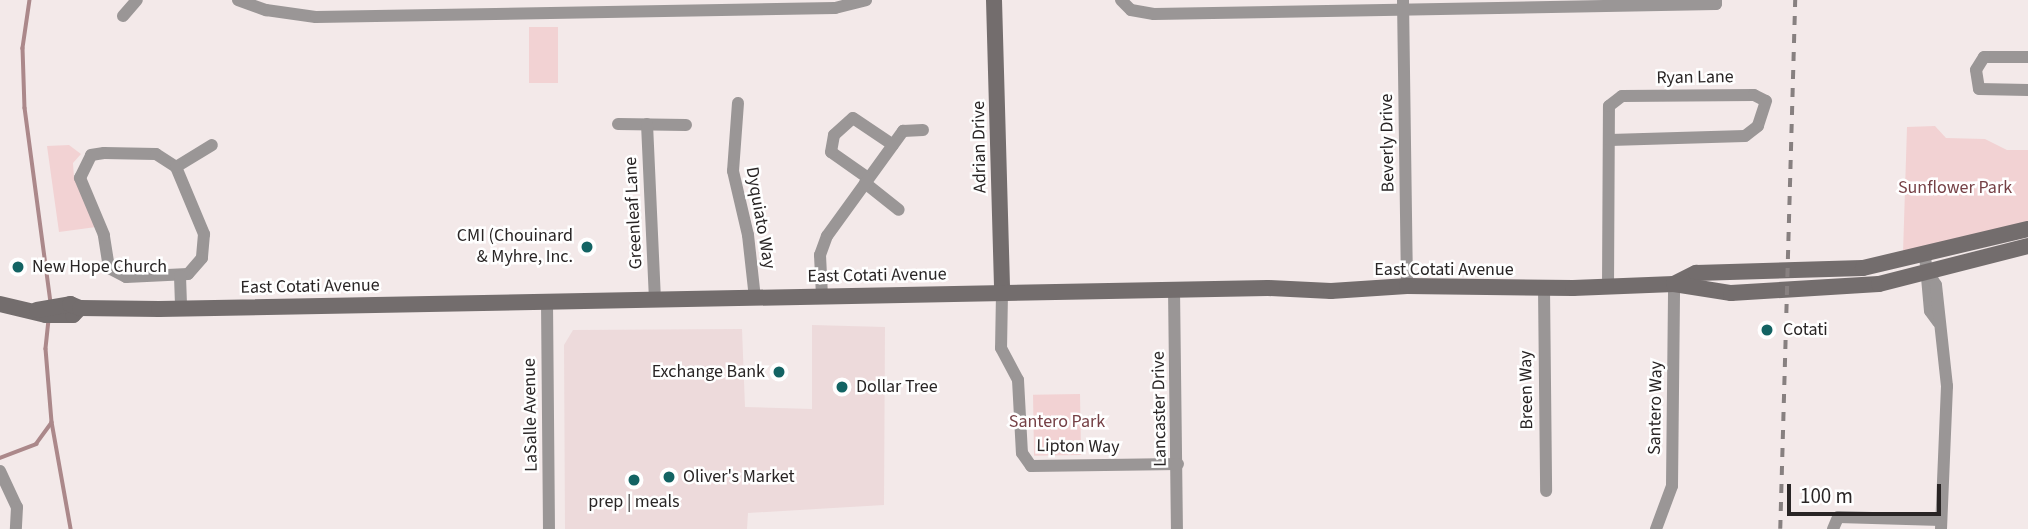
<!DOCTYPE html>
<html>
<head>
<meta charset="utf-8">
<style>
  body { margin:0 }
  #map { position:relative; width:2028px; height:529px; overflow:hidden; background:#f3e9e9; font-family:"Source Sans 3",sans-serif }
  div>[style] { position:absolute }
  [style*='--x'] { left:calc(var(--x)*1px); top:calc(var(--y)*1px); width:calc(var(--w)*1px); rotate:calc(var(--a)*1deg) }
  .built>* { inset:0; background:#eddadb }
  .green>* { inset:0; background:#f2d2d3; transform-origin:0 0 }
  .stream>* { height:3.5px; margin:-1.75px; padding:0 1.75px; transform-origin:1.75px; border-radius:1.75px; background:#ab888a }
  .street>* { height:12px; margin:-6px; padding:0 6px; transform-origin:6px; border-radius:6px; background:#9a9696 }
  .secondary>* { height:16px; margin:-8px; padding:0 8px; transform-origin:8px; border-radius:8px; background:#736d6d }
  .rail>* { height:3.5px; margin-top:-1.75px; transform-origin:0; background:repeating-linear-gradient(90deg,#878080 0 9px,transparent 0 18px) }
  .dots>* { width:19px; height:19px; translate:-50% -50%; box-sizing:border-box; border:4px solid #fff; border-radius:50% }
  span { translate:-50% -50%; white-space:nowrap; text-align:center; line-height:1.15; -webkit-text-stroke:5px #fff; paint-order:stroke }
  .street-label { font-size:18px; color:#292525 }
  .park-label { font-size:18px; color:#764146 }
  .poi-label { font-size:18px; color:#292525 }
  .right { translate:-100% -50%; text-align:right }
  .left { translate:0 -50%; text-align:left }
  .scale { position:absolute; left:1787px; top:484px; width:154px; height:32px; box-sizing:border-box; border:4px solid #292525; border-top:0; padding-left:9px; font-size:21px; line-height:24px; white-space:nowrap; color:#292525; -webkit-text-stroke:5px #fff; paint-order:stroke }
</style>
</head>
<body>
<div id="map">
  <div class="built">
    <i style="clip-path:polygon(812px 325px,885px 327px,884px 505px,748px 513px,747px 529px,565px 529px,564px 345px,573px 330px,742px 329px,745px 407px,812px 409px)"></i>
  </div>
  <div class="green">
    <i style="left:529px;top:27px;width:29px;height:56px"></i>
    <i style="clip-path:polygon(1935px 126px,1946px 138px,1985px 139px,2007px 150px,2028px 150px,2028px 222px,1903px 253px,1907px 127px)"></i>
    <i style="clip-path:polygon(69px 145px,81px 154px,73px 163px,74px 178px,96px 227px,59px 232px,47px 146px)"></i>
    <i style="left:1080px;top:394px;width:61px;height:47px;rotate:89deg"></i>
  </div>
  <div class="stream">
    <i style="--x:30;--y:0;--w:49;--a:98.3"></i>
    <i style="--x:23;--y:48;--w:60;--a:88.1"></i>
    <i style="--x:25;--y:108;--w:196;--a:82.4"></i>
    <i style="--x:49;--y:320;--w:29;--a:96"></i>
    <i style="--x:46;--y:349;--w:73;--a:85.3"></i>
    <i style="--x:52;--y:422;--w:109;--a:79.9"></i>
    <i style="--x:0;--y:458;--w:39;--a:-21"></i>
    <i style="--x:36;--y:444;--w:26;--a:-54"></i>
  </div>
  <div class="street">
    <i style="--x:238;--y:0;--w:30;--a:20"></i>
    <i style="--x:266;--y:10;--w:50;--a:8"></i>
    <i style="--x:316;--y:17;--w:519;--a:-0.99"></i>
    <i style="--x:835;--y:8;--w:32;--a:-14"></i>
    <i style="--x:1121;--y:0;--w:14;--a:45"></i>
    <i style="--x:1131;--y:10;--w:23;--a:10"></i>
    <i style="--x:1154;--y:14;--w:562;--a:-1.02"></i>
    <i style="--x:1716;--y:4;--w:4;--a:-90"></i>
    <i style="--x:1403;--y:0;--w:286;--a:89.2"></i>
    <i style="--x:123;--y:16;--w:21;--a:-49"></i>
    <i style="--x:2028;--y:57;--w:44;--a:180"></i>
    <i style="--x:1984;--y:57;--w:15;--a:122"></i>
    <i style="--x:1976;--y:70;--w:19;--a:81"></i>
    <i style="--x:1979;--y:89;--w:49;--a:1.2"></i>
    <i style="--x:738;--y:103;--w:68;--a:94.2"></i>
    <i style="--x:733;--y:171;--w:66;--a:76.8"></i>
    <i style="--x:748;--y:235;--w:63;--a:83.7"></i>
    <i style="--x:618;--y:124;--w:68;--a:0.8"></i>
    <i style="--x:647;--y:124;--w:175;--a:87.4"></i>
    <i style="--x:104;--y:153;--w:52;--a:1.1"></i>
    <i style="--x:156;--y:154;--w:24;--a:33"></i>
    <i style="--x:176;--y:167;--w:73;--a:67.3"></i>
    <i style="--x:204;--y:234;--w:24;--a:95"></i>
    <i style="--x:202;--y:258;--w:21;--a:131"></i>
    <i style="--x:188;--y:274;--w:62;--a:177.2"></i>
    <i style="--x:126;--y:277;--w:19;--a:-152"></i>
    <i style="--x:109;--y:268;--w:33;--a:-99"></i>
    <i style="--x:104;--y:235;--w:62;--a:-112.8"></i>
    <i style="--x:80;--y:178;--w:25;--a:-64"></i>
    <i style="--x:91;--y:155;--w:13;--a:-9"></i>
    <i style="--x:176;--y:167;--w:42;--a:-31.4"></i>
    <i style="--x:868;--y:178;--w:45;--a:-144.9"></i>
    <i style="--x:831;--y:152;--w:17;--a:-80"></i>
    <i style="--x:834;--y:135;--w:25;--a:-42"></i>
    <i style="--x:853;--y:118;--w:48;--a:34"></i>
    <i style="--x:865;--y:183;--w:43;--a:38.5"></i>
    <i style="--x:1925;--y:255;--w:56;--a:84.9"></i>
    <i style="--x:1930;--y:311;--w:14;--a:54"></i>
    <i style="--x:1929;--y:274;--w:13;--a:58"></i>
    <i style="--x:1936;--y:285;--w:102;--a:83.8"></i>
    <i style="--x:1947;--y:386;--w:143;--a:92.4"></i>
    <i style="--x:180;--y:276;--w:32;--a:88"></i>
    <i style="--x:1544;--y:288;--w:203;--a:89.4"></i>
    <i style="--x:1608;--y:288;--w:182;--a:-89.7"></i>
    <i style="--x:1609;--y:106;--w:16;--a:-38"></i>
    <i style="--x:1622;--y:96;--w:132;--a:-0.4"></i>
    <i style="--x:1754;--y:95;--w:13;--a:27"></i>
    <i style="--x:1766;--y:101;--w:26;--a:108"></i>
    <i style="--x:1758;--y:126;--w:16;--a:142"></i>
    <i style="--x:1745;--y:136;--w:135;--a:178.3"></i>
    <i style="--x:1174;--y:289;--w:240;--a:89.3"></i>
    <i style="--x:1002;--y:293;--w:55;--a:91"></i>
    <i style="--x:1001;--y:348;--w:36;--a:62"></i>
    <i style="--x:1018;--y:380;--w:73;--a:86.9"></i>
    <i style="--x:1022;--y:453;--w:16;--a:55"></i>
    <i style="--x:1031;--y:466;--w:147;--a:-0.8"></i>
    <i style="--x:822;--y:296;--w:41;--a:-92.8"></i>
    <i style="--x:820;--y:255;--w:20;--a:-70"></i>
    <i style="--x:827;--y:236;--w:130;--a:-54.1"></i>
    <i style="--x:903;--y:131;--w:20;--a:-3"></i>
    <i style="--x:547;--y:302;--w:227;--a:89.5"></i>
    <i style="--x:0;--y:471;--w:40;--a:65"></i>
    <i style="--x:17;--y:507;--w:22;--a:93"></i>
    <i style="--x:1656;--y:529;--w:46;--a:-69.6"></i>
    <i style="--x:1672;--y:486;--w:202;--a:-89.4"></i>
    <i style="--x:1833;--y:529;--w:13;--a:-67"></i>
    <i style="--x:1838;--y:517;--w:103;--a:1.7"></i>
  </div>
  <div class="secondary">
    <i style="--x:994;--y:0;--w:293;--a:88.4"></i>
    <i style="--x:1674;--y:284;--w:25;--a:-27"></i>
    <i style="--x:1696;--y:273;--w:167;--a:-1.7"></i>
    <i style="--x:1863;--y:268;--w:170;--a:-13.3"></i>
    <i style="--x:0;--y:304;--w:47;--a:13.4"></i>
    <i style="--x:46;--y:315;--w:27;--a:0"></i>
    <i style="--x:73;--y:315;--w:10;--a:-45"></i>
    <i style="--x:37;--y:310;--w:34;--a:-10"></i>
    <i style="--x:70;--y:304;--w:11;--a:22"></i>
    <i style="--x:80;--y:308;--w:79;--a:0.7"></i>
    <i style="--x:159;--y:309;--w:1109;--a:-1.08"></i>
    <i style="--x:1268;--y:288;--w:63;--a:2.7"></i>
    <i style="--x:1331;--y:291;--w:76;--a:-3.8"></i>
    <i style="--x:1407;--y:286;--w:166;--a:0.7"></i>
    <i style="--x:1573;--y:288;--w:101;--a:-2.3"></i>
    <i style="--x:1674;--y:284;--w:58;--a:9"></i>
    <i style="--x:1731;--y:293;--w:148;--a:-3.5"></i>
    <i style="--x:1879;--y:284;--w:154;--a:-14.3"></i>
  </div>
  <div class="rail">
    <i style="--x:1780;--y:529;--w:529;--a:-88.38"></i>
  </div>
  <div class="dots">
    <i style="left:587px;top:247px;background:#136363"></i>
    <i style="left:18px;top:267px;background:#136363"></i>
    <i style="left:1767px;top:330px;background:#136363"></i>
    <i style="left:779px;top:372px;background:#136363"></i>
    <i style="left:842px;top:387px;background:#136363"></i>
    <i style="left:669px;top:477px;background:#136363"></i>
    <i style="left:634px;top:480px;background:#136363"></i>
  </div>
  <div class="street-label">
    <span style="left:1695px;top:78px;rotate:-1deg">Ryan Lane</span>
    <span style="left:1388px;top:143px;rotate:-91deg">Beverly Drive</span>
    <span style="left:980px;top:147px;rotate:-91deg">Adrian Drive</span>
    <span style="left:634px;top:213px;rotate:-93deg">Greenleaf Lane</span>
    <span style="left:760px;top:218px;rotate:80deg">Dyquiato Way</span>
    <span style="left:1444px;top:270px">East Cotati Avenue</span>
    <span style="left:877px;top:276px;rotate:-1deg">East Cotati Avenue</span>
    <span style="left:310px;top:287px;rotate:-1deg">East Cotati Avenue</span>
    <span style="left:1527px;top:390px;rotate:-91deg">Breen Way</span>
    <span style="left:1656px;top:408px;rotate:-89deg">Santero Way</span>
    <span style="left:1160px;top:409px;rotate:-91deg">Lancaster Drive</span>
    <span style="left:531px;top:415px;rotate:-91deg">LaSalle Avenue</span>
    <span style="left:1078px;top:447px;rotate:1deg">Lipton Way</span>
  </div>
  <div class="park-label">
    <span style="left:1955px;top:188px">Sunflower Park</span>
    <span style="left:1057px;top:422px">Santero Park</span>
  </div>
  <div class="poi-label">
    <span class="right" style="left:573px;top:247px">CMI (Chouinard<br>&amp; Myhre, Inc.</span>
    <span class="left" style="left:32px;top:267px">New Hope Church</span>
    <span class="left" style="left:1783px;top:330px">Cotati</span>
    <span class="right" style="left:765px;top:372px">Exchange Bank</span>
    <span class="left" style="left:856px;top:387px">Dollar Tree</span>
    <span class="left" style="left:683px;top:477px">Oliver's Market</span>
    <span style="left:634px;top:502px">prep | meals</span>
  </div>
  <div class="scale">100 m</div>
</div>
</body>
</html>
